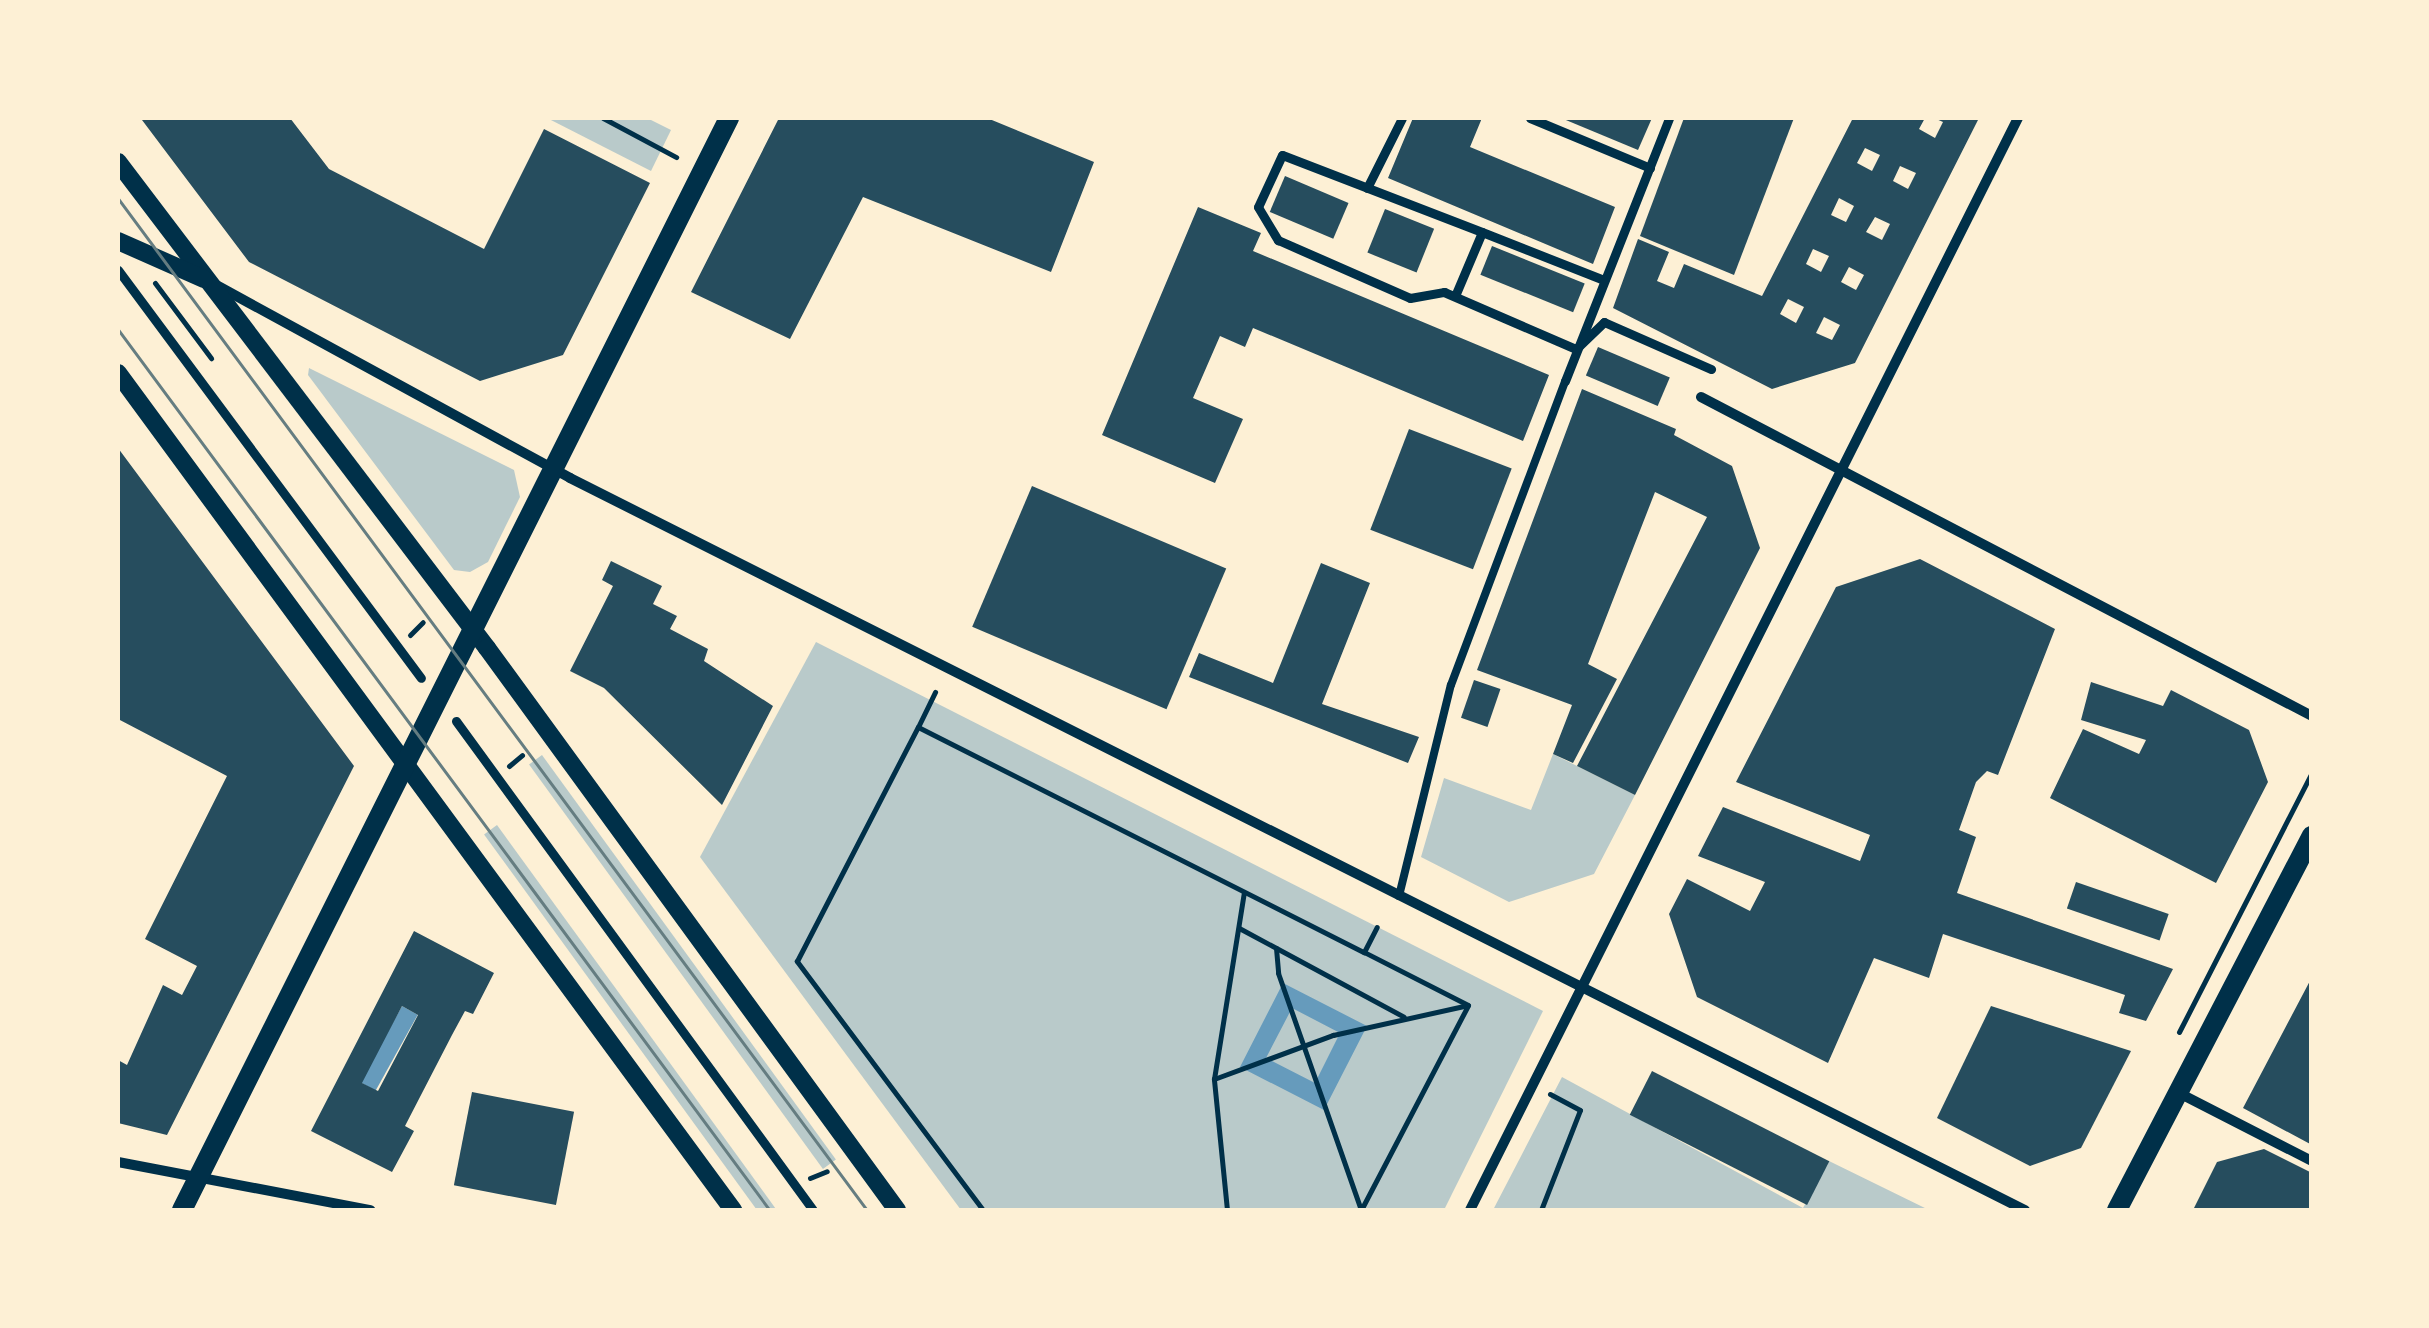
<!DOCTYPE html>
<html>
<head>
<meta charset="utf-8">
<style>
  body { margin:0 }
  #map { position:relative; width:2429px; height:1328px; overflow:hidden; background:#fdf0d5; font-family:Helvetica,sans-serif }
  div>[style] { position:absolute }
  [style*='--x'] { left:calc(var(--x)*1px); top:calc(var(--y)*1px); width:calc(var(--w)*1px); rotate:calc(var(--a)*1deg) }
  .green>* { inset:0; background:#b9caca; transform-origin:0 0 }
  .water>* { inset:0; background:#669bbc; transform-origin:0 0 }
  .building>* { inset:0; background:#264d5e; transform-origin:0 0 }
  .path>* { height:5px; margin:-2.5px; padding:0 2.5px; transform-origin:2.5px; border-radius:2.5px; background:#003049 }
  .service>* { height:8px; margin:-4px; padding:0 4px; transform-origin:4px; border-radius:4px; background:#003049 }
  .pedestrian>* { height:9px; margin:-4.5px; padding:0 4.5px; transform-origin:4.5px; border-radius:4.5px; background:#003049 }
  .minor>* { height:10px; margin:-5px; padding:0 5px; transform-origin:5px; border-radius:5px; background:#003049 }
  .tertiary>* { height:18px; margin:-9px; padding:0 9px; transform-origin:9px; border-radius:9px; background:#003049 }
  .secondary>* { height:20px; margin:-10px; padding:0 10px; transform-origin:10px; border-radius:10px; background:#003049 }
  .tram>* { height:2.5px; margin:-1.25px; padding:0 1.25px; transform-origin:1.25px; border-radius:1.25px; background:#657d81 }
  span { translate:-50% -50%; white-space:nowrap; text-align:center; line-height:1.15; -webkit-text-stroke:9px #fdf0d5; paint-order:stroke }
  .frame { position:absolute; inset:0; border:120px solid #fdf0d5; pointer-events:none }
</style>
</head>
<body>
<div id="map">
  <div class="green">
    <i style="clip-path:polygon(547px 118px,647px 118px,671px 130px,651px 171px)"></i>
    <i style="clip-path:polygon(309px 368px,514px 470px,520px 497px,488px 562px,470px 572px,454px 570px,308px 375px)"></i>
    <i style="clip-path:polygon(816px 642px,1543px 1011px,1444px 1210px,961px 1210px,700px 857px)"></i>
    <i style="clip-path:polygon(1553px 754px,1635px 795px,1594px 874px,1509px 902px,1421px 857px,1444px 778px,1531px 810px)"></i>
    <i style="left:542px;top:755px;width:500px;height:16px;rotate:54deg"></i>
    <i style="left:497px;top:825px;width:477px;height:16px;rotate:54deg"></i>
    <i style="clip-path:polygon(1562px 1077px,1803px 1208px,1829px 1161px,1929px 1210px,1493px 1210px)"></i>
  </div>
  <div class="water">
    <i style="clip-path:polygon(evenodd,1283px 983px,1367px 1026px,1324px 1110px,1240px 1067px,1283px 983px,1292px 1008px,1340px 1033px,1315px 1083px,1266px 1058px,1292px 1008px)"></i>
    <i style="left:402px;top:1006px;width:18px;height:87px;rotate:29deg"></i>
  </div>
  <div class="building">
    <i style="clip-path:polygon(290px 118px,329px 169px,484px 249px,544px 129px,650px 183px,563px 355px,480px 381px,249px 262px,142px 120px)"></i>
    <i style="clip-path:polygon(779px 118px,987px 118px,1094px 162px,1051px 272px,863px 197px,790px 339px,691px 292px)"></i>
    <i style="clip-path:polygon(1413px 118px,1482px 118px,1470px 147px,1615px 207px,1593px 264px,1388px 178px)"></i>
    <i style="clip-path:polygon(1561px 118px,1652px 118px,1638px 150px)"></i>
    <i style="clip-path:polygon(1684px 118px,1794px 118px,1734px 275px,1640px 236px)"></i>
    <i style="clip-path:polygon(evenodd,1853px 118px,1925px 118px,1919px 129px,1935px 138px,1943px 122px,1934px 118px,1979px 118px,1855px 363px,1772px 389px,1613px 308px,1638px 239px,1669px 252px,1657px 281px,1674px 288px,1684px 264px,1762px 296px,1853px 118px,1865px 148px,1880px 155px,1872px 171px,1857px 163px,1865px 148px,1853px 118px,1900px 166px,1916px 173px,1908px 189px,1893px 181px,1900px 166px,1853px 118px,1839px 198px,1854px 206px,1846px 222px,1831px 215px,1839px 198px,1853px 118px,1875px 217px,1890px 224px,1882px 240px,1866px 232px,1875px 217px,1853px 118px,1813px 249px,1829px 256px,1821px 272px,1806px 264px,1813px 249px,1853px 118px,1849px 267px,1864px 275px,1856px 290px,1841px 282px,1849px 267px,1853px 118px,1788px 299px,1804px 307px,1796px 323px,1780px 314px,1788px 299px,1853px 118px,1824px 317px,1840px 325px,1832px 340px,1816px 333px,1824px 317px)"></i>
    <i style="left:1285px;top:176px;width:69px;height:39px;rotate:23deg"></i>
    <i style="clip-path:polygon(1198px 207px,1261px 233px,1253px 251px,1549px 375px,1523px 441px,1253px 328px,1245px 347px,1220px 336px,1193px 398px,1243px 419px,1215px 483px,1102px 435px)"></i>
    <i style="left:1385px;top:209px;width:53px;height:47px;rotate:22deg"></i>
    <i style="left:1492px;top:246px;width:100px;height:31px;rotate:22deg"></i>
    <i style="left:1598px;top:347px;width:78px;height:31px;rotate:23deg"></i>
    <i style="clip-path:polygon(1582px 389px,1676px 429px,1674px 435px,1732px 466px,1760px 548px,1635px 795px,1577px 766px,1707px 517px,1655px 492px,1588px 664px,1617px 679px,1573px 763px,1553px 754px,1572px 705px,1477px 670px)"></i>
    <i style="left:1409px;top:429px;width:110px;height:108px;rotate:21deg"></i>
    <i style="clip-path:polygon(118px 448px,354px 766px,167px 1135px,118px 1123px,118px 1060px,127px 1065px,163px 985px,182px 995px,197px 966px,145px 939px,227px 776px,118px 719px)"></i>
    <i style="left:1032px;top:486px;width:211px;height:153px;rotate:23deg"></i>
    <i style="clip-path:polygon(1920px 559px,2055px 629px,1998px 775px,1987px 771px,1976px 782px,1959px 830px,1976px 837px,1957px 893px,2173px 969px,2146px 1021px,2119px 1013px,2125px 995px,1943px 934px,1929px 978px,1874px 958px,1828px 1063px,1697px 997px,1669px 914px,1687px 879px,1750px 911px,1765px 882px,1698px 856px,1723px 807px,1860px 861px,1870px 835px,1736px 782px,1836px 587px)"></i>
    <i style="clip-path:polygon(611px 561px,662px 586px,653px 604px,677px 616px,670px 629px,708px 649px,704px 661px,773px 706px,722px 805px,604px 688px,570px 671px,613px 586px,602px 580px)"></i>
    <i style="clip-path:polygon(1321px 563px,1370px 583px,1322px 704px,1419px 737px,1408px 763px,1189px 677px,1199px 653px,1273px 683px)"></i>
    <i style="left:1474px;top:680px;width:28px;height:40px;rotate:19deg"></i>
    <i style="clip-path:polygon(2091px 682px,2163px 706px,2171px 690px,2249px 730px,2268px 782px,2216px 883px,2050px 798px,2083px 729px,2139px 754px,2146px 740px,2081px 720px)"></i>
    <i style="left:2076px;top:882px;width:98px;height:28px;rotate:19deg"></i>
    <i style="clip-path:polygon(evenodd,414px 931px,494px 973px,473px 1014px,465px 1011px,452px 1035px,405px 1126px,414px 1131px,392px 1172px,311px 1131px,414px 931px,402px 1006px,418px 1015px,378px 1091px,362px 1083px,402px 1006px)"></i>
    <i style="clip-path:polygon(2312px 977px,2309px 1073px,2312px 1145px,2243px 1108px)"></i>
    <i style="clip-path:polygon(1991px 1006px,2131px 1051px,2081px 1148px,2030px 1166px,1937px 1118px)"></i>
    <i style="left:1652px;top:1071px;width:199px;height:49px;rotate:27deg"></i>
    <i style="left:472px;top:1092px;width:104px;height:95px;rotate:11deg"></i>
    <i style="clip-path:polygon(2264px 1149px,2312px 1173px,2312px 1210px,2193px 1210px,2217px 1162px)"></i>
  </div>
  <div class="path">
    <i style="--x:603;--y:118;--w:83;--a:28.1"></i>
    <i style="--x:155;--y:283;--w:94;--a:53.3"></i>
    <i style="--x:410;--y:635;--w:18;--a:-45"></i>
    <i style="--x:918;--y:727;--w:39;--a:-64"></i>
    <i style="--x:509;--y:766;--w:17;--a:-40"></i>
    <i style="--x:1239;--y:928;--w:187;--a:28.3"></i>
    <i style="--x:1276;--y:948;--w:25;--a:85"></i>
    <i style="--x:1278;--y:973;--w:251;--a:70.7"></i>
    <i style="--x:2179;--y:1032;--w:292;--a:-62.9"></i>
    <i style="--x:1214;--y:1079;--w:127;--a:-20.3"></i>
    <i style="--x:1333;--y:1035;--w:134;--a:-12.5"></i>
    <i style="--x:810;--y:1178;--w:18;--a:-22"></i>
    <i style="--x:983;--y:1210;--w:311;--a:-126.8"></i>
    <i style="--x:797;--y:961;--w:263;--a:-62.7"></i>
    <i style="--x:918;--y:727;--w:500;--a:26.8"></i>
    <i style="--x:1227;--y:1210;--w:132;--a:-95.7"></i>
    <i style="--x:1214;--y:1079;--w:189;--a:-80.9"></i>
    <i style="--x:1361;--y:1210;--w:231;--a:-62.4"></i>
    <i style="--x:1468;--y:1005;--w:117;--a:-153"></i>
    <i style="--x:1364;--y:952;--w:28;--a:-63"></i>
    <i style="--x:1541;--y:1210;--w:107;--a:-68.7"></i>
    <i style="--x:1580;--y:1110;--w:34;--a:-152"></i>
  </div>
  <div class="service">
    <i style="--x:1399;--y:896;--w:217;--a:-76.2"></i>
    <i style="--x:1451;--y:685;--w:325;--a:-69.4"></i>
  </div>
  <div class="pedestrian">
    <i style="--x:1530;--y:118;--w:130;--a:22.6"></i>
    <i style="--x:1367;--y:188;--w:78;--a:-63.4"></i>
    <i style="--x:1482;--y:232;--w:131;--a:21.5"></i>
    <i style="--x:118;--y:270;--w:508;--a:53.4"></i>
    <i style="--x:1455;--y:296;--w:69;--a:-67.1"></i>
    <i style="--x:1482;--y:232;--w:214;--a:-158.9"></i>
    <i style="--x:1282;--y:155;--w:57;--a:114.8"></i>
    <i style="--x:1258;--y:207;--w:39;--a:59"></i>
    <i style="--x:1278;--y:240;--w:144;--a:23.7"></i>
    <i style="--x:1410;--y:298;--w:35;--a:-10"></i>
    <i style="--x:1444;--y:292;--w:144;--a:23.4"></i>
    <i style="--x:1576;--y:349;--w:39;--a:-44"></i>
    <i style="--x:1604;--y:322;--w:117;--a:23.7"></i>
    <i style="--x:1565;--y:381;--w:283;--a:-68.4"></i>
    <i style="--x:456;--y:721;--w:605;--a:53.87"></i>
  </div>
  <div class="minor">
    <i style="--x:218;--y:286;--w:401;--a:28.6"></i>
    <i style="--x:570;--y:478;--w:1629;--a:26.71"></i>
    <i style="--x:1701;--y:397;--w:689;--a:27.57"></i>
    <i style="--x:2179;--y:1093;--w:149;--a:27.1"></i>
    <i style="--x:118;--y:1162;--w:257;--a:10.8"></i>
    <i style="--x:1470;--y:1210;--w:1222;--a:-63.35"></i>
  </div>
  <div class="tertiary">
    <i style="--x:118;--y:162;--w:610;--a:52.79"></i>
    <i style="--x:487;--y:648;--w:696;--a:53.89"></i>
    <i style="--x:118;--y:241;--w:94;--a:23.8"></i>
    <i style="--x:118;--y:373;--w:1039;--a:53.69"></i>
  </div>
  <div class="secondary">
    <i style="--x:182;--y:1210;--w:1221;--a:-63.39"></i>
    <i style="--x:2117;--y:1210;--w:422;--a:-62.5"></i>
  </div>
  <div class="tram">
    <i style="--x:118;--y:198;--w:1259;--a:53.49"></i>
    <i style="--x:118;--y:329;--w:1096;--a:53.5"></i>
  </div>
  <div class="frame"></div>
</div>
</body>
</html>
